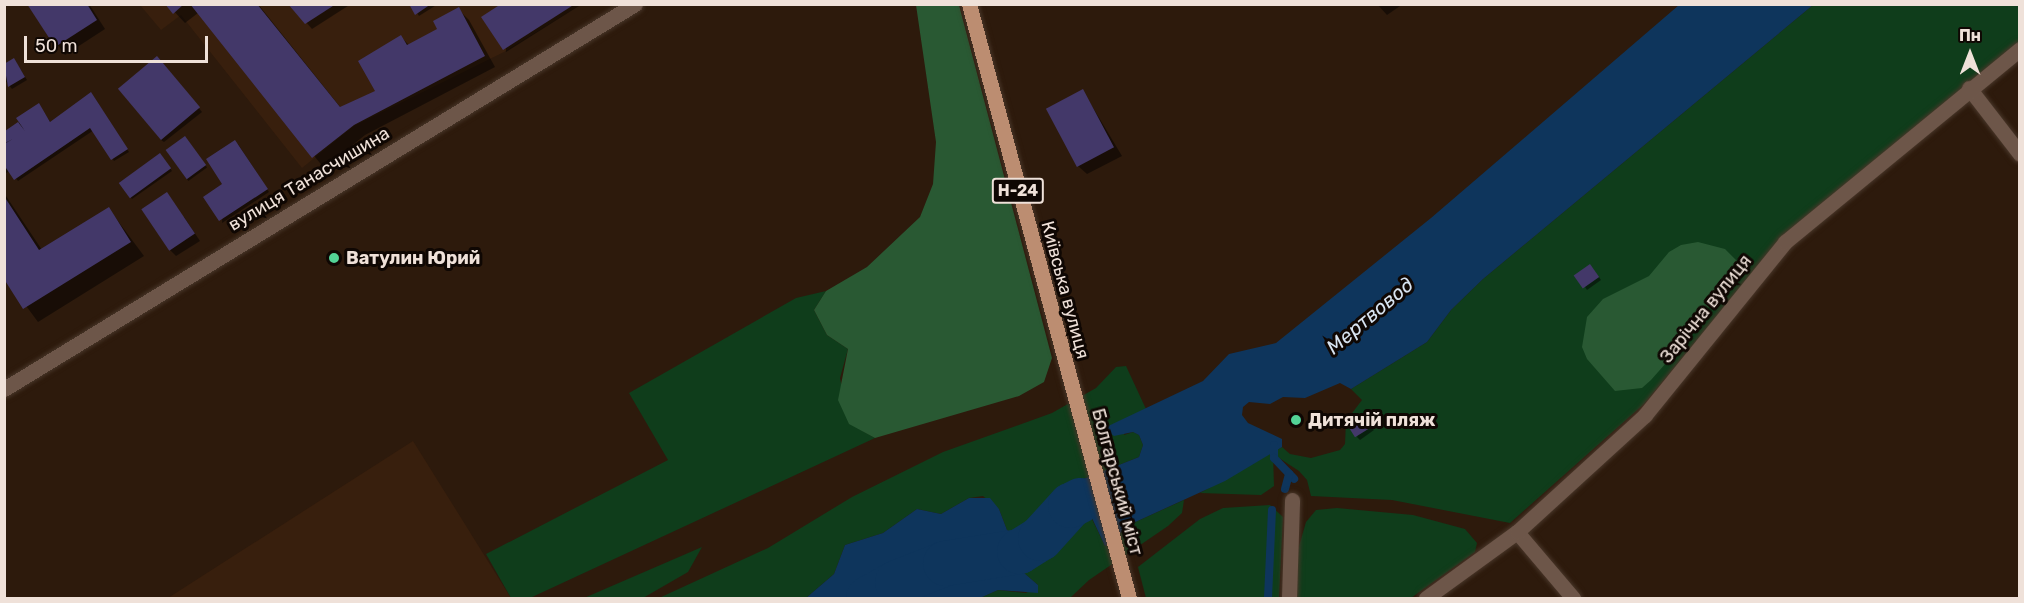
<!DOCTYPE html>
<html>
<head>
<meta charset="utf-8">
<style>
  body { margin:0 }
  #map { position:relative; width:2024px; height:603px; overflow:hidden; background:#2d1a0c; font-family:Rubik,sans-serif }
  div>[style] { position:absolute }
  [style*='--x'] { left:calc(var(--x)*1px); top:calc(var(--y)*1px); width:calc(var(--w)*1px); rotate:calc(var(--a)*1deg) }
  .built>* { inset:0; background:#381f0d }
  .green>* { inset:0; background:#0f3d1b }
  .forest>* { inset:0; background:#295933 }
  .water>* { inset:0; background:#0e355c }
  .shadow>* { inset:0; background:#0007; transform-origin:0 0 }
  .stream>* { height:8px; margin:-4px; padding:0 4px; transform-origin:4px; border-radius:4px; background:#0e355c }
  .river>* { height:45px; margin:-22.5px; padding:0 22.5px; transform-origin:22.5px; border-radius:22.5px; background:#0e355c }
  .building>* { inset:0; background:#433869; transform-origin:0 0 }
  .roads { filter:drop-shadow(0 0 2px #483629) drop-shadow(0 0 2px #483629) }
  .minor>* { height:15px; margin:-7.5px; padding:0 7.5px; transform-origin:7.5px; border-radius:7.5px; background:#6d5649 }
  .primary>* { height:15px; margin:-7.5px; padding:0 7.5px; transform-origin:7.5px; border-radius:7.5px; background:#bc8d71 }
  .dots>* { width:16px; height:16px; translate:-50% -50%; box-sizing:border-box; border:3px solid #0f0703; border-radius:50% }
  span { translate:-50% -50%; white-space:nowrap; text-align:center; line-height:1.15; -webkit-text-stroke:6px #0f0703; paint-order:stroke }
  .shield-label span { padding:2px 4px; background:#0f0703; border:2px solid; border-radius:4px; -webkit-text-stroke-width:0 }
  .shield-label { font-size:16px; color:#efe1d9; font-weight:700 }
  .street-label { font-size:18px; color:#efe1d9 }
  .poi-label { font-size:18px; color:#efe1d9; font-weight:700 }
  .left { translate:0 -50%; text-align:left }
  .water-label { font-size:20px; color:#d8e4f1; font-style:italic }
  .frame { position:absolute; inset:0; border:6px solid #efe1d9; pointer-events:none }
  .north { position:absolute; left:1940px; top:24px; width:60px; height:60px; -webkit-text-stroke:4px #0f0703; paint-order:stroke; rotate:0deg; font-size:16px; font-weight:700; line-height:24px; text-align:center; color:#efe1d9 }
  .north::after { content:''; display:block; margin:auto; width:21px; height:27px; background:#efe1d9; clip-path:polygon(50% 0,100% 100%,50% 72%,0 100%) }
  .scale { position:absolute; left:24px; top:36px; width:184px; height:27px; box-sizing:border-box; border:3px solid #efe1d9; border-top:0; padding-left:8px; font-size:18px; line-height:21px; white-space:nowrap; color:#efe1d9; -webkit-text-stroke:4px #0f0703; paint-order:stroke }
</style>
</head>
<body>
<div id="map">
  <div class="built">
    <i style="clip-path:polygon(140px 5px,580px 5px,504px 52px,354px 126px,302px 168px,181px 15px,161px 30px)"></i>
    <i style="clip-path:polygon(413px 441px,511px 598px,168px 598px)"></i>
  </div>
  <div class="green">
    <i style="clip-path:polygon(1813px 5px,2019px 5px,2019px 42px,1784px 235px,1644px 404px,1510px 523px,1392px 500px,1311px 496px,1307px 480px,1299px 471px,1273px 454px,1274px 486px,1261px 495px,1200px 493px,1282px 447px,1290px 454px,1311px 458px,1340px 450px,1345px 444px,1346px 421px,1362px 400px,1351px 389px,1427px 342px,1451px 310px,1483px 279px)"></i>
    <i style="clip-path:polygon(826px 291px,814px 310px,827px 335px,848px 349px,840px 378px,849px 423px,875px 438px,530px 598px,511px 598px,486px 554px,668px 460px,629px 393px,796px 298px)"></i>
    <i style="clip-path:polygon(1126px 366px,1146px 409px,1129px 418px,1124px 435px,1133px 432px,1139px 435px,1143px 445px,1139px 457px,1076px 482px,1058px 512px,1034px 536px,1023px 539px,1007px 530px,999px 509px,983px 496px,969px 498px,941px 514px,917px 509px,883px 533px,845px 545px,834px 574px,806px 598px,659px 598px,768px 548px,852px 497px,943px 452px,1052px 413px,1096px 388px,1116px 367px)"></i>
    <i style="clip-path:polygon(1184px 500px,1182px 513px,1168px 526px,1089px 580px,1070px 598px,980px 598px,998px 590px,1026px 593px,1038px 585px,1016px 566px,1015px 557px,1071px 512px,1082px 511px,1091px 517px,1105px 546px,1131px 524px)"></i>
    <i style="clip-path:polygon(1270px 505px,1283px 517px,1279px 598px,1146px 598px,1138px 567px,1200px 519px,1223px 508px)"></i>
    <i style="clip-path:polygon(1337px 508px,1413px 515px,1465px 529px,1477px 543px,1475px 552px,1411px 598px,1296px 598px,1295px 560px,1306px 522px,1316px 510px)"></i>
    <i style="clip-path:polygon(702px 547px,688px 572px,643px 598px,584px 598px)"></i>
  </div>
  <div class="forest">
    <i style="clip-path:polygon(916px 5px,959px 5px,1052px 358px,1044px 382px,1019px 396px,875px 438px,849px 424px,838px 400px,848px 349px,827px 335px,814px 310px,826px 291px,867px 267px,920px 217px,933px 184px,936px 142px)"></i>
    <i style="clip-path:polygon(1698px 242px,1725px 249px,1739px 263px,1739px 280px,1708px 308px,1689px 337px,1651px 380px,1642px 388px,1615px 391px,1587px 359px,1582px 347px,1587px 317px,1603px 299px,1649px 276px,1669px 252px,1681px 245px)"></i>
  </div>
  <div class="water">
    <i style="clip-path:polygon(1679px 5px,1813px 5px,1483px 279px,1451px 310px,1427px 342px,1351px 389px,1340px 383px,1305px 398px,1283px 397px,1270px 404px,1249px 402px,1243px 407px,1242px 415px,1248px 423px,1282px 439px,1282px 447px,1225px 481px,1131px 524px,1105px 546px,1091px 516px,1082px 511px,1065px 514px,1045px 536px,1024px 547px,1015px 557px,1016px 566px,1038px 585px,1038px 593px,998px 590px,980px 598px,806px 598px,834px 574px,845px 545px,883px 533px,917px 509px,941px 514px,969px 498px,990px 498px,999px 509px,1007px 530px,1023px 539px,1034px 536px,1058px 512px,1076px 482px,1139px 457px,1143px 445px,1139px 435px,1133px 432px,1114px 436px,1104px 428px,1203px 381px,1229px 354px,1276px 343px,1431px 218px)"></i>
  </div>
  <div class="shadow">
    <i style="clip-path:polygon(29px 4px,89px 4px,105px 29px,65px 55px)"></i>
    <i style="clip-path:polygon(167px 4px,258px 4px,341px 108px,377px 92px,400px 36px,409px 45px,439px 29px,458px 9px,469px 20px,495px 67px,365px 135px,324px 168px,198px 13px,185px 23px)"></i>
    <i style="clip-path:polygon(290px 4px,351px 4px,312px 29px)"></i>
    <i style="clip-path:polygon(411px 4px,438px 4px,419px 16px)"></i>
    <i style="clip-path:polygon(504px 4px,582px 4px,506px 52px)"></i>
    <i style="clip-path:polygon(1377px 4px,1403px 4px,1387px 15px)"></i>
    <i style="clip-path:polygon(159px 60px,202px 112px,164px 142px,161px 140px)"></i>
    <i style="clip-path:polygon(16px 63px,27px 80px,12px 89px,4px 79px,4px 66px)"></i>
    <i style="clip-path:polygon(1083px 91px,1122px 156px,1087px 174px,1078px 166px)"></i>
    <i style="clip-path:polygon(93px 96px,129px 152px,114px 161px,94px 130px,18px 181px,10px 171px,4px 174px,4px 133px,41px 108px,51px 123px)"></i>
    <i style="left:187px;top:140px;width:34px;height:23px;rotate:54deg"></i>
    <i style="clip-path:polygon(238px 144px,269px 192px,222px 223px,224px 184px)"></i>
    <i style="clip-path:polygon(163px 158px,172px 171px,132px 199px,120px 182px)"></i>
    <i style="clip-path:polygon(4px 193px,42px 250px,109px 209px,144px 256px,38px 322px,4px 276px)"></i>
    <i style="clip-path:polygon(184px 217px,200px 241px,176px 256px,170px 250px)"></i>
    <i style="clip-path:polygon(1593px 269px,1601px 280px,1587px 290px,1585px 287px)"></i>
    <i style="clip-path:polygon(1366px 419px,1374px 430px,1360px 440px,1357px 437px)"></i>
  </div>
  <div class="stream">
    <i style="--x:1274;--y:445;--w:13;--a:90"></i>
    <i style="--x:1274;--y:458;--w:29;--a:46"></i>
    <i style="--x:1285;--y:489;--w:16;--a:-75"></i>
    <i style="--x:1268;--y:598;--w:88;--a:-87.4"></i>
  </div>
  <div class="river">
    <i style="--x:868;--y:598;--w:33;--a:-29"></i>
    <i style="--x:897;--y:582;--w:52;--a:-21.6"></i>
    <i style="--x:945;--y:563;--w:75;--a:-9.2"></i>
    <i style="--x:1019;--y:551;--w:25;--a:-32"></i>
    <i style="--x:1040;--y:538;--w:45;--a:-47.7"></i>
    <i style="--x:1070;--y:505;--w:11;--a:-27"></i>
  </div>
  <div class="building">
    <i style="clip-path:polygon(27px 4px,87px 4px,97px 20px,55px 47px)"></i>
    <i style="clip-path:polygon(165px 4px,184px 4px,173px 14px)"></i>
    <i style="clip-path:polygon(190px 4px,257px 4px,340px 107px,375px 91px,358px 61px,401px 35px,407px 45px,437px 29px,433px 21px,459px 7px,485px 56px,354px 125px,312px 158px)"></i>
    <i style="clip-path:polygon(288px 4px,336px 4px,305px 24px)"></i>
    <i style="clip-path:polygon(409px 4px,431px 4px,415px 15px)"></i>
    <i style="clip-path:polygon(501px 4px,575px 4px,503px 50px,481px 17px)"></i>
    <i style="left:157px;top:56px;width:67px;height:51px;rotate:50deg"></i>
    <i style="clip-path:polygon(14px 58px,25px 77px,8px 87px,4px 64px)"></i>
    <i style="left:1083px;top:89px;width:66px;height:42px;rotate:62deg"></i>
    <i style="clip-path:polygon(91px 92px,128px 149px,111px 160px,90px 128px,14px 180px,4px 165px,4px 144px,13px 139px,5px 143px,5px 131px,18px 122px,25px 131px,16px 118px,39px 103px,50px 122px)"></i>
    <i style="left:185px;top:136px;width:36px;height:24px;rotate:54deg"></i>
    <i style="clip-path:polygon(235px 140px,268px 189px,219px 221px,203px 197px,222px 184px,206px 159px)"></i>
    <i style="left:160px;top:153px;width:19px;height:51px;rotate:54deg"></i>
    <i style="left:167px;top:192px;width:50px;height:31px;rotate:56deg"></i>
    <i style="clip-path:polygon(4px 196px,39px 250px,109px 207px,131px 242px,23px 309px,4px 279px)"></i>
    <i style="left:1590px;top:264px;width:16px;height:20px;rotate:55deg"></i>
    <i style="left:1364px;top:414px;width:15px;height:20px;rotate:58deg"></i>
  </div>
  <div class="roads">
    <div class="minor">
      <i style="--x:1969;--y:88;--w:83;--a:52.3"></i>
      <i style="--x:4;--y:389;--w:739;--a:-31.39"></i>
      <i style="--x:1517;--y:532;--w:87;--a:49.7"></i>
      <i style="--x:1289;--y:598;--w:98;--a:-88.2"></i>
      <i style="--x:1426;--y:598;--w:112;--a:-36"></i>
      <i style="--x:1517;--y:532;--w:173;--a:-42.4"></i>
      <i style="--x:1645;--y:415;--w:223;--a:-51"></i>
      <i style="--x:1785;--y:242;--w:304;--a:-39.4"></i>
    </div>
    <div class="primary">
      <i style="--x:969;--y:4;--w:615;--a:74.92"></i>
    </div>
  </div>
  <div class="dots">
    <i style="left:334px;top:258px;background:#53d396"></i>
    <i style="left:1296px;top:420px;background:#53d396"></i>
  </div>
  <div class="shield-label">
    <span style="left:1018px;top:191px">Н-24</span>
  </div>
  <div class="street-label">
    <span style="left:309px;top:179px;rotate:-31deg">вулиця Танасчишина</span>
    <span style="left:1065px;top:290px;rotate:75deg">Київська вулиця</span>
    <span style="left:1706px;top:309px;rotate:-51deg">Зарічна вулиця</span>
    <span style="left:1117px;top:482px;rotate:75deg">Болгарський міст</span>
  </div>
  <div class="poi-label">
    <span class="left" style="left:346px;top:258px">Ватулин Юрий</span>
    <span class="left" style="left:1308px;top:420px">Дитячій пляж</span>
  </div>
  <div class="water-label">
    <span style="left:1370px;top:316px;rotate:-40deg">Мертвовод</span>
  </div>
  <div class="frame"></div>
  <div class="north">Пн</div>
  <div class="scale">50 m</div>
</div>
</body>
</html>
